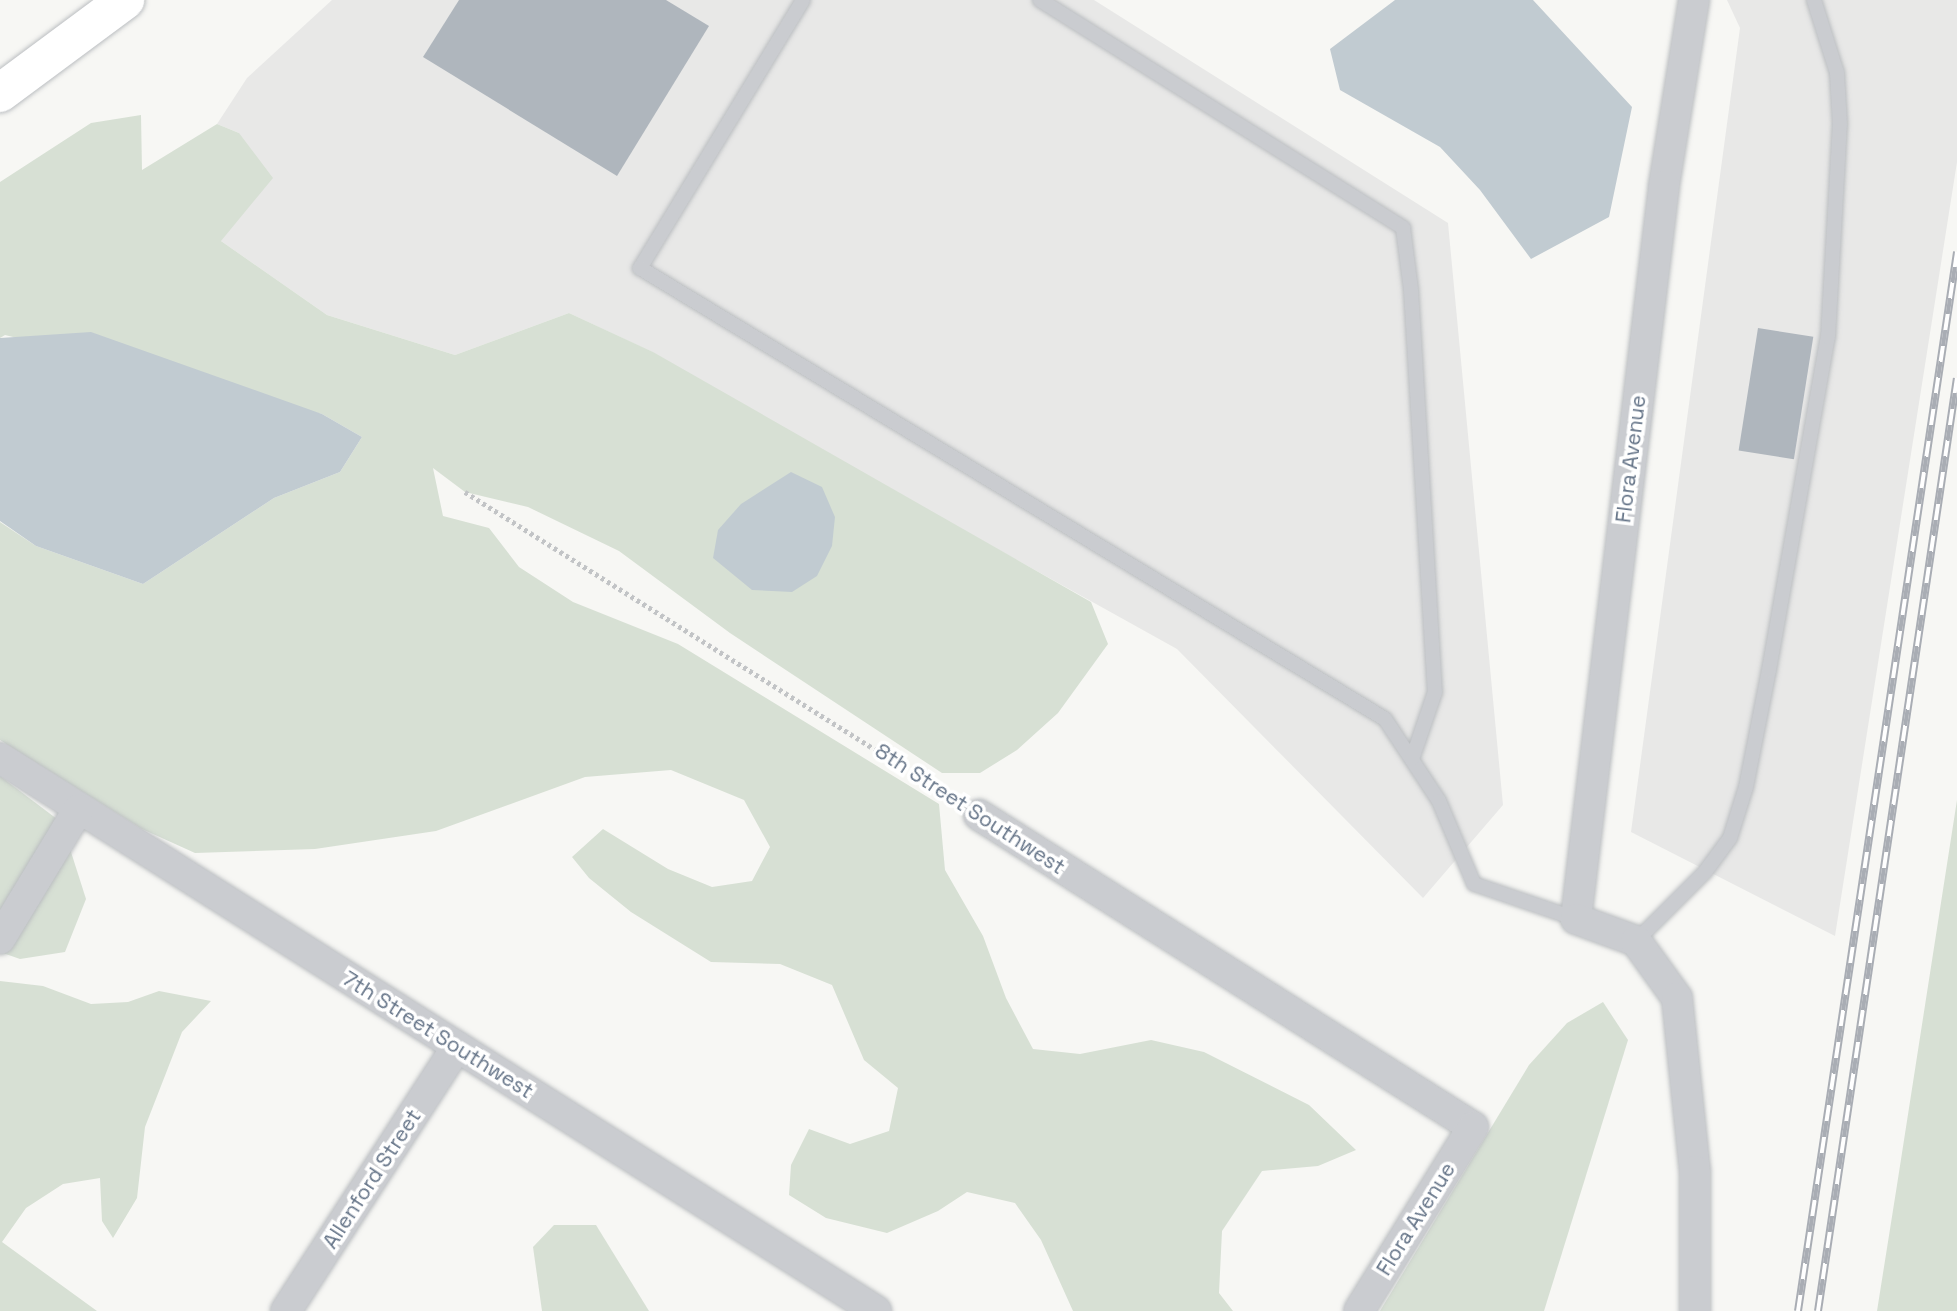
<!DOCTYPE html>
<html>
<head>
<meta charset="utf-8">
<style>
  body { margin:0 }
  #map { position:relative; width:1957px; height:1311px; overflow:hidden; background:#f7f7f4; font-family:"Space Grotesk",sans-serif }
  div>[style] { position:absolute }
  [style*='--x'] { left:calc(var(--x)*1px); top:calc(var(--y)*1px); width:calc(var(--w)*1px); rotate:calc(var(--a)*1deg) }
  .built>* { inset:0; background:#e8e8e7 }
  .green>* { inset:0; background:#d7e0d4 }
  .water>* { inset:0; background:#c1cbd1 }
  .building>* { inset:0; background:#afb6bd; transform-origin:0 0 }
  .path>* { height:4.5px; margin-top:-2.25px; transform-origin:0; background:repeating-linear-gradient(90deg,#c2c4c6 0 3.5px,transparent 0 7px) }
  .roads { filter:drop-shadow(0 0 2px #bbbec1) drop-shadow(0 0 2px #bbbec1) }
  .service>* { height:14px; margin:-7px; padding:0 7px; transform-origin:7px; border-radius:7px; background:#caccd0 }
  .minor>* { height:30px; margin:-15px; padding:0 15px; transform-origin:15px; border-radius:15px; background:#caccd0 }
  .motorway>* { height:38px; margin:-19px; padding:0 19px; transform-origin:19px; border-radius:19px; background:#fff }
  .rail>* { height:8px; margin-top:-4px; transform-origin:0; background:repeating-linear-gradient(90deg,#fff 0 16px,#a9adb4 0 32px); box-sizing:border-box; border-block:2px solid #a9adb4 }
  span { translate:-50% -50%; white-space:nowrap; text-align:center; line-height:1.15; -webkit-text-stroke:7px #fff; paint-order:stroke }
  .street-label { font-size:21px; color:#647387 }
</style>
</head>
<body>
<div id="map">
  <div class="built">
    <i style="clip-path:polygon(332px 0,1094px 0,1448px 223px,1503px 805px,1423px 898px,1177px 649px,794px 436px,652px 352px,569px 313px,455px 355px,327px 315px,221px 241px,239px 133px,217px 124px,247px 78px)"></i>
    <i style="clip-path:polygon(1727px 0,1957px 0,1957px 162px,1835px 936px,1631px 832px,1740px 28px)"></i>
  </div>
  <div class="green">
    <i style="clip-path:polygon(141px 115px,142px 170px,217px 124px,239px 133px,273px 178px,221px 241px,327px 315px,455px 355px,569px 313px,653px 352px,1091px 602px,1108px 644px,1058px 713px,1017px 750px,980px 773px,942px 773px,730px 633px,619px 551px,528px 507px,465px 492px,433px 468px,443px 516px,489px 528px,519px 567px,573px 602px,678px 644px,939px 804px,945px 870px,983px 936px,1006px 998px,1033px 1049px,1080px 1054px,1151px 1040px,1204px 1052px,1309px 1105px,1356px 1150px,1318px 1166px,1262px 1171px,1222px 1231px,1219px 1293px,1233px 1311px,1073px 1311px,1041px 1240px,1015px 1203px,967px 1192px,938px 1211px,887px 1233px,826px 1218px,789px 1195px,791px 1165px,809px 1129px,850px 1144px,889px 1131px,898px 1088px,864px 1060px,832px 985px,780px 964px,711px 962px,631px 912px,589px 878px,572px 857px,603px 829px,668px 869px,712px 887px,752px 881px,770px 847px,744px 800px,671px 770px,585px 777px,436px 831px,315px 849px,195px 853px,142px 829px,0 740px,0 522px,36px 546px,143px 584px,274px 498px,340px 472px,362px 437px,322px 414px,5px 335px,0 338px,0 182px,91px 123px)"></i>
    <i style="clip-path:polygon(0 776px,57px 819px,71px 852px,86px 899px,65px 952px,20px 959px,0 952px)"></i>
    <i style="clip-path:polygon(1957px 800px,1957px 1311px,1877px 1311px,1897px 1185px)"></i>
    <i style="clip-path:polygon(0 981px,43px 986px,91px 1004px,128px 1002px,159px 991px,211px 1001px,182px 1032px,145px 1127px,137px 1198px,113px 1238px,102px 1221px,100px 1178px,63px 1184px,26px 1208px,2px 1242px,97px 1311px,0 1311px)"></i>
    <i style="clip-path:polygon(1603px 1002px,1628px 1040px,1544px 1311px,1380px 1311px,1529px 1065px,1567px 1023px)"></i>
    <i style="clip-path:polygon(554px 1225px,596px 1225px,649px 1311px,542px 1311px,533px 1247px)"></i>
  </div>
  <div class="water">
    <i style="clip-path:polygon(1395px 0,1533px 0,1632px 107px,1609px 217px,1531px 259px,1480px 190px,1440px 147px,1340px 90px,1330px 49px)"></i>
    <i style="clip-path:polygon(91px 332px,322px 414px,362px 437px,340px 472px,274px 498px,143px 584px,36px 546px,0 521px,0 338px)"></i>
    <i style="clip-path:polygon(791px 472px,822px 487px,835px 517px,832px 546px,817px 576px,792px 592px,752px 590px,713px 558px,718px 530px,741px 504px)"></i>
  </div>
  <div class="building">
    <i style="clip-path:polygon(459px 0,666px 0,709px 26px,617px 176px,423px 57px)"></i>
    <i style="left:1758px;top:328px;width:56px;height:124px;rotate:9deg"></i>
  </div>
  <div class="path">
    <i style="--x:465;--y:492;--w:577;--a:32.12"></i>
  </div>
  <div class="roads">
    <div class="service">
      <i style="--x:803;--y:0;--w:314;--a:121.3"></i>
      <i style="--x:640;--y:268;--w:871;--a:31.19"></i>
      <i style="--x:1385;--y:719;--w:98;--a:56.6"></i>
      <i style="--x:1439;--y:801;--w:90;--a:67.1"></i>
      <i style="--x:1474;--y:884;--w:108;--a:18.9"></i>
      <i style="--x:1040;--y:0;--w:429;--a:32.1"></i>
      <i style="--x:1403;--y:228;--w:63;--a:82.6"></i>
      <i style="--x:1411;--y:290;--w:403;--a:86.6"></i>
      <i style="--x:1435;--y:692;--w:71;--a:108.9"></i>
      <i style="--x:1636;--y:941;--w:98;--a:-45"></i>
      <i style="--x:1705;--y:872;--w:42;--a:-53.7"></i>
      <i style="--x:1730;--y:838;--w:53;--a:-72.6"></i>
      <i style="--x:1746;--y:787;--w:119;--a:-78.9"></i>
      <i style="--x:1769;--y:670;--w:338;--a:-80"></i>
      <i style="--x:1828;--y:337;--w:213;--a:-86.8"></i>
      <i style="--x:1840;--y:124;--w:51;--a:-93.4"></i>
      <i style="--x:1837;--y:73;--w:77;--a:-107.5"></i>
    </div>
    <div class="minor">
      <i style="--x:1694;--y:0;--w:188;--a:99.2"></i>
      <i style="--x:1664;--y:186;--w:738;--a:96.85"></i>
      <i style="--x:1576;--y:919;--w:64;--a:20.1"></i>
      <i style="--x:1636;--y:941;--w:70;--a:54.3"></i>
      <i style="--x:1677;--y:998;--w:174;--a:84.1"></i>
      <i style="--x:1695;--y:1171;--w:140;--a:90"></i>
      <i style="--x:0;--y:758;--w:1036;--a:32.26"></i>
      <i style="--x:979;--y:815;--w:584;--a:32.28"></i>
      <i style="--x:1473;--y:1127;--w:216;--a:121.8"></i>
      <i style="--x:0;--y:939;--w:151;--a:-58.8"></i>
      <i style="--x:286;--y:1311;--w:315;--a:-57.1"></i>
    </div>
    <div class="motorway">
      <i style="--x:0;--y:93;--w:156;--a:-36.6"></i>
    </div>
  </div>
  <div class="rail">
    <i style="--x:1798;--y:1311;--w:1071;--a:-81.46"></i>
    <i style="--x:1818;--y:1311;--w:943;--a:-81.53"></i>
  </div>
  <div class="street-label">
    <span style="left:1631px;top:459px;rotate:-83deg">Flora Avenue</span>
    <span style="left:970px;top:809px;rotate:33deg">8th Street Southwest</span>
    <span style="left:438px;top:1035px;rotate:32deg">7th Street Southwest</span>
    <span style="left:372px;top:1179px;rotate:-57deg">Allenford Street</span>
    <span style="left:1416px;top:1219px;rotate:-58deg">Flora Avenue</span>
  </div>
</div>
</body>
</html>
